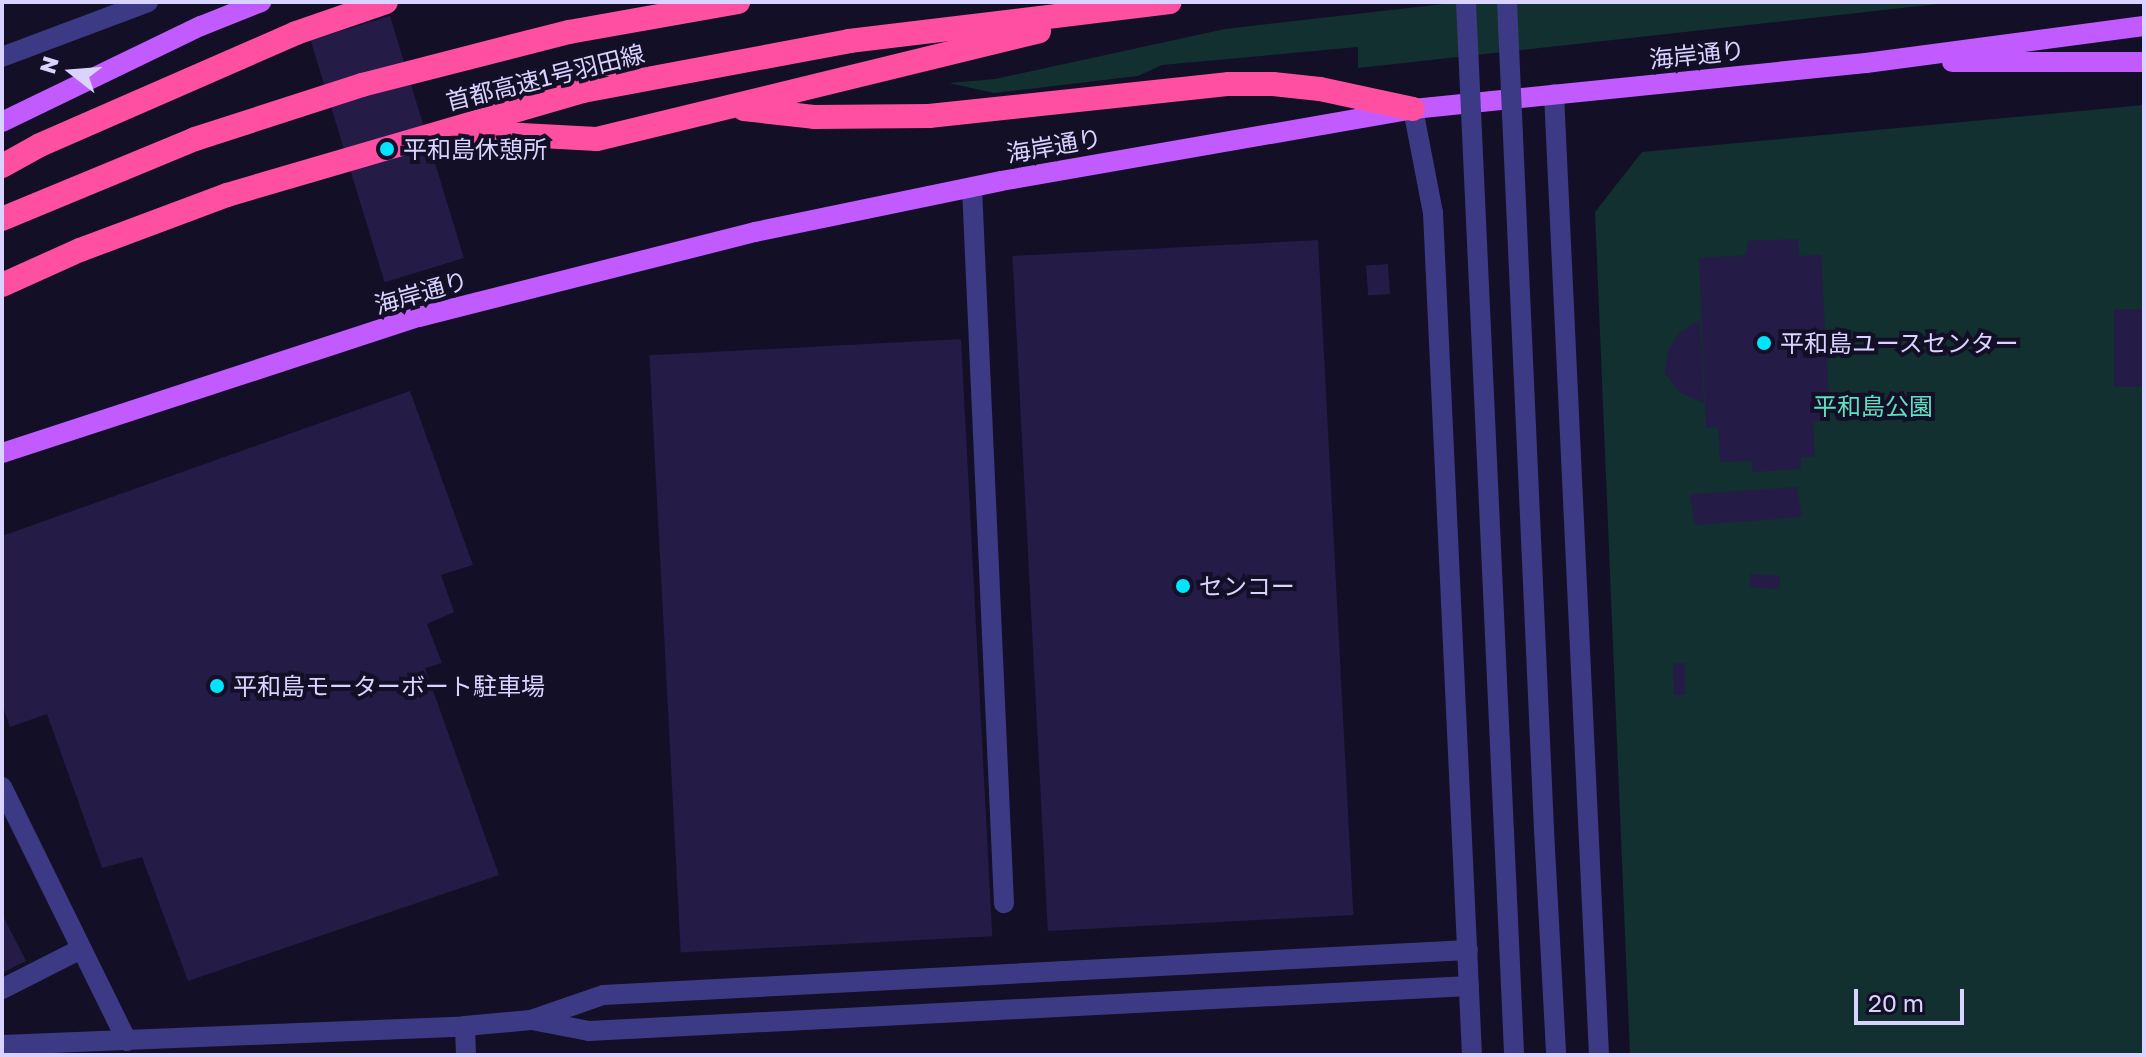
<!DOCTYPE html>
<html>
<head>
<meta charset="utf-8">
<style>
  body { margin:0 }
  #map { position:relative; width:2146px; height:1057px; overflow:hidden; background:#130f26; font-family:"Golos Text","Noto Sans JP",sans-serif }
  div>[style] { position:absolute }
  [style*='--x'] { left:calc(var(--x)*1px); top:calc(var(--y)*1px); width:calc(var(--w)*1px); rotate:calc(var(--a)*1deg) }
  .green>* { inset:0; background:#12302f }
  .building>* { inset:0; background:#241b47; transform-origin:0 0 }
  .minor>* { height:20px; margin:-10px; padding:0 10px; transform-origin:10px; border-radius:10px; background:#3d3a85 }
  .major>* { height:20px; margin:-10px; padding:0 10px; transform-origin:10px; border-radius:10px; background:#c25bff }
  .highway>* { height:24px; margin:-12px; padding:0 12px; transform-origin:12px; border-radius:12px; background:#ff4fa3 }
  .minor-bridge>* { height:20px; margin:-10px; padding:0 10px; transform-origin:10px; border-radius:10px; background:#3d3a85 }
  .dots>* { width:22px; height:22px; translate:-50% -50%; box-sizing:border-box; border:4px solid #130f26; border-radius:50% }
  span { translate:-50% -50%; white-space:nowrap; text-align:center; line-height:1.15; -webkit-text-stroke:8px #130f26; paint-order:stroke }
  .street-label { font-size:24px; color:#d9d4ff }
  .poi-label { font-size:24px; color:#d9d4ff }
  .left { translate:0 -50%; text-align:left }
  .park-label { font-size:24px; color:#5fe0c0 }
  .frame { position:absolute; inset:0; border:4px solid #d9d4ff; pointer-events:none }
  .north { position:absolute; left:32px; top:32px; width:80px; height:80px; -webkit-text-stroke:6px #130f26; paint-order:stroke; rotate:287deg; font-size:22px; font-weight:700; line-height:32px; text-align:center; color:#d9d4ff }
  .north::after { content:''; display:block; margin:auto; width:28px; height:36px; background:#d9d4ff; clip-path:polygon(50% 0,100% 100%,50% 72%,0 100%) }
  .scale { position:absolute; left:1854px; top:989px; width:110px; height:36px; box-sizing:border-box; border:4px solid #d9d4ff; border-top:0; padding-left:10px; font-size:24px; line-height:28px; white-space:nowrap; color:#d9d4ff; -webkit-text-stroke:6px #130f26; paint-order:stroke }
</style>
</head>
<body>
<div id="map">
  <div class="green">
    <i style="clip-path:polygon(1461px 2px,1956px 2px,1358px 68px,1358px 47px,1162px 65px,1138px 76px,994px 93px,949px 83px,995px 79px,1225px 29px)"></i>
    <i style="clip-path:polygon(2144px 105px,2144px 1055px,1630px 1055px,1595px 212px,1642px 152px)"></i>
  </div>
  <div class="building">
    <i style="left:390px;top:16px;width:253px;height:83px;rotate:73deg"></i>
    <i style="clip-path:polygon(1798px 239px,1799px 256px,1821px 255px,1830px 418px,1813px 422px,1815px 457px,1801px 457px,1801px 469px,1753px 472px,1752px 461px,1720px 462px,1718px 427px,1706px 428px,1699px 258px,1746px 255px,1748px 241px)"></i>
    <i style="left:1318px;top:240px;width:676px;height:306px;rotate:87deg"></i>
    <i style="left:1388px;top:264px;width:30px;height:22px;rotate:86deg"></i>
    <i style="left:2144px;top:309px;width:78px;height:30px;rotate:90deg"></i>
    <i style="clip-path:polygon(1700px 320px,1704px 403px,1679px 392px,1665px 373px,1668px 351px,1679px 333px)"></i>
    <i style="left:961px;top:339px;width:598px;height:312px;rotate:87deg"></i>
    <i style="clip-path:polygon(410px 391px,473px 565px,441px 575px,454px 612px,427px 624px,442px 663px,425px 668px,499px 875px,188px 981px,142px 857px,102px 868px,47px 714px,10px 727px,2px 704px,2px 536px)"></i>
    <i style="clip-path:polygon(1797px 487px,1802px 517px,1695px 525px,1690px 496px,1693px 494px)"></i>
    <i style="left:1780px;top:576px;width:13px;height:30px;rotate:94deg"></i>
    <i style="clip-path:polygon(1676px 663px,1685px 663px,1685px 695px,1674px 695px,1673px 665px)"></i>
    <i style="clip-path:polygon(2px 914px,26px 961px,2px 973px)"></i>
  </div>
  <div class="minor">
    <i style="--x:2;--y:57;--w:156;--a:-20.6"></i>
    <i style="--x:1554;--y:94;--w:962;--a:87.32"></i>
    <i style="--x:1413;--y:109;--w:106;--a:79.1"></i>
    <i style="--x:1433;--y:213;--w:843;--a:87.35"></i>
    <i style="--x:972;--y:188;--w:716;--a:87.44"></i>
    <i style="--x:2;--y:787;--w:283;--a:63.8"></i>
    <i style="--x:1544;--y:830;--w:225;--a:86.9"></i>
    <i style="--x:1504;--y:832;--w:223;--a:87.4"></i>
    <i style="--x:2;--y:989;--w:89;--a:-26.9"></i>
    <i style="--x:532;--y:1020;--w:58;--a:10.9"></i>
    <i style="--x:589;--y:1031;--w:881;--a:-2.93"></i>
    <i style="--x:465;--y:1026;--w:29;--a:88"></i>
    <i style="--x:2;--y:1045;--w:463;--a:-2.3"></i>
    <i style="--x:465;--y:1026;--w:66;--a:-5.2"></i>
    <i style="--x:531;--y:1020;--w:76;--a:-19.1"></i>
    <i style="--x:603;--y:995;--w:866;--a:-2.98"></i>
  </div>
  <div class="major">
    <i style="--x:1952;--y:62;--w:192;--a:0"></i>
    <i style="--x:2;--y:122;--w:221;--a:-25.8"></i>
    <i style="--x:201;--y:26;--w:65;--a:-21.8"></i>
    <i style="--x:2;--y:453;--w:439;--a:-18.1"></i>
    <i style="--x:419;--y:317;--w:347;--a:-14.2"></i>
    <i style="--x:755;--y:232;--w:251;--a:-11.7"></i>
    <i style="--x:1001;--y:181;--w:418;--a:-9.9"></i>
    <i style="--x:1413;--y:109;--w:455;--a:-5.8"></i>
    <i style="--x:1866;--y:63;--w:280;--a:-7.6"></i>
  </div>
  <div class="highway">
    <i style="--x:744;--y:109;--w:70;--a:6.5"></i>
    <i style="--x:814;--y:117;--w:115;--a:-0.5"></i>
    <i style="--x:929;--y:116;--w:302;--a:-6.1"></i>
    <i style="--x:1229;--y:84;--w:44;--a:0"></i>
    <i style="--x:1273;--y:84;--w:47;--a:6.1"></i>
    <i style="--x:1320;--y:89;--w:95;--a:12.1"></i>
    <i style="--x:465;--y:132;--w:132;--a:3"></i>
    <i style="--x:597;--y:139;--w:455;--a:-13.7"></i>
    <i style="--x:2;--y:166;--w:43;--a:-28.9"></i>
    <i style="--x:40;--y:145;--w:279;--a:-23.6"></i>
    <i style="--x:296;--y:33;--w:95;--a:-19"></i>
    <i style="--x:2;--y:219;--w:209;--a:-22.5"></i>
    <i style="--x:195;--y:139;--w:176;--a:-17.9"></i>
    <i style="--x:362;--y:85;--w:214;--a:-14.4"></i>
    <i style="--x:569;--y:32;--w:172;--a:-10.1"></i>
    <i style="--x:2;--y:285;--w:85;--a:-24.2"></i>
    <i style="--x:80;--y:250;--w:157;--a:-20.5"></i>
    <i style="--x:227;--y:195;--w:371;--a:-16.3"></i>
    <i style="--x:583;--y:91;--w:271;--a:-10.6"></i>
    <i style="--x:849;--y:41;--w:323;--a:-6.9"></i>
  </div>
  <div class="minor-bridge">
    <i style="--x:1466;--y:2;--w:831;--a:87.38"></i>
    <i style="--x:1507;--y:2;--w:829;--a:87.44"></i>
  </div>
  <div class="dots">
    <i style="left:387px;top:149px;background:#00e5ff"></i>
    <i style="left:1764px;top:343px;background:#00e5ff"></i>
    <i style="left:1183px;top:586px;background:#00e5ff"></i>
    <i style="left:217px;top:686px;background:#00e5ff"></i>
  </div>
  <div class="street-label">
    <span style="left:1697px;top:54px;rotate:-6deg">海岸通り</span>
    <span style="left:545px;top:77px;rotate:-14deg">首都高速1号羽田線</span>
    <span style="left:1054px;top:145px;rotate:-10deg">海岸通り</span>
    <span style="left:421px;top:292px;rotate:-16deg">海岸通り</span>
  </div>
  <div class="poi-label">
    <span class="left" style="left:403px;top:149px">平和島休憩所</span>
    <span class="left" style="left:1780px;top:343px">平和島ユースセンター</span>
    <span class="left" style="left:1199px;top:586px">センコー</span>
    <span class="left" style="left:233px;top:686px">平和島モーターボート駐車場</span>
  </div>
  <div class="park-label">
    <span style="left:1873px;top:406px">平和島公園</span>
  </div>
  <div class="frame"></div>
  <div class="north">N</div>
  <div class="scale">20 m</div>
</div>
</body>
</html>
